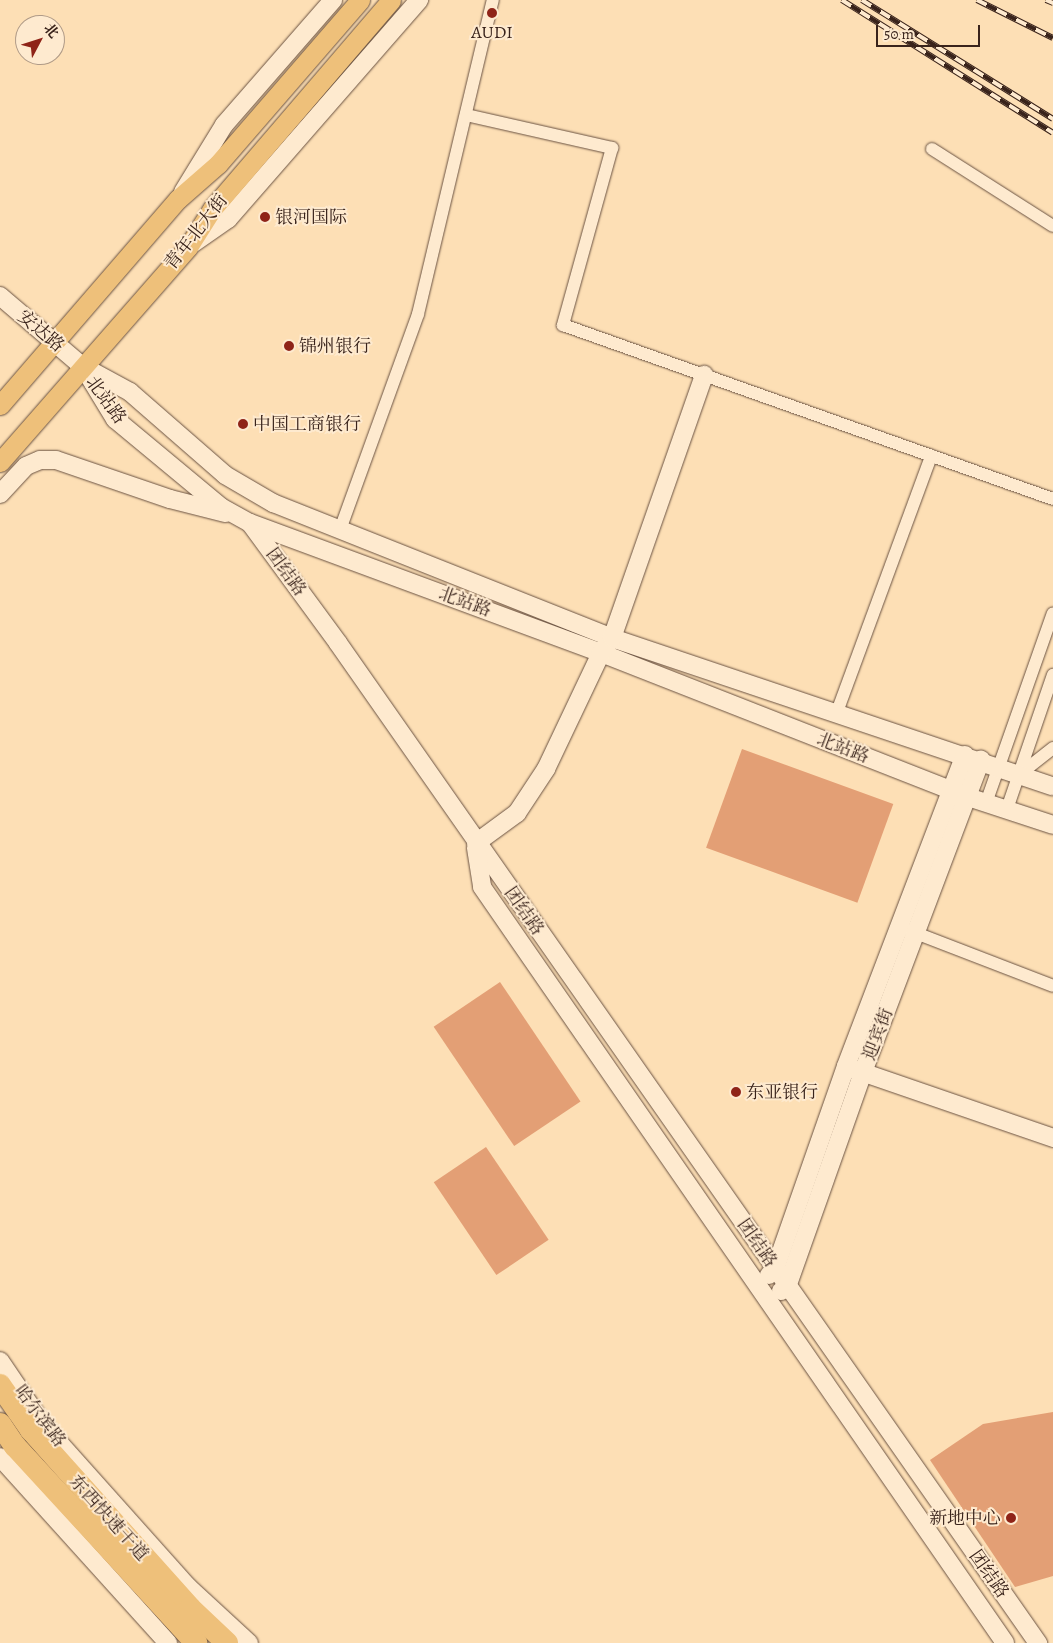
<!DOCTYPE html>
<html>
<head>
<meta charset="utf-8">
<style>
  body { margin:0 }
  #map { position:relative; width:1053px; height:1643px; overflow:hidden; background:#fddfb5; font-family:Alegreya,"Noto Serif SC",serif }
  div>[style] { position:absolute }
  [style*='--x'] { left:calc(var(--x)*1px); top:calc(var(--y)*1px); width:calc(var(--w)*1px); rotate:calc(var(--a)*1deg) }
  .building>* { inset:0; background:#e39f75; transform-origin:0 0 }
  .roads { filter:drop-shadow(0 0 1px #6a5242) drop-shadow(0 0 1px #6a5242) }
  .street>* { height:12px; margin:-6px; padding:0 6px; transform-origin:6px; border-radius:6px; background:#feeacf }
  .secondary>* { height:18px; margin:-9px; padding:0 9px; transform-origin:9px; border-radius:9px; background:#feeacf }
  .primary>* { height:19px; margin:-9.5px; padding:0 9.5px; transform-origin:9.5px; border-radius:9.5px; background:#eec07a }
  .highway>* { height:22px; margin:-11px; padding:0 11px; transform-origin:11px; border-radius:11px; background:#eec07a }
  .rail>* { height:5.5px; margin-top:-2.75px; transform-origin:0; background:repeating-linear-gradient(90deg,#feeacf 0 11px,#39231b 0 22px); box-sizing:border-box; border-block:1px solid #39231b }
  .dots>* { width:14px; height:14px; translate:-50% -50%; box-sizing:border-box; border:2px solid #feeacf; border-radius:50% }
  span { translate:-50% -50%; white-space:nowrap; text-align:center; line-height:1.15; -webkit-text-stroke:4px #feeacf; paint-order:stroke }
  .poi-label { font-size:18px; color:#39231b }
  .left { translate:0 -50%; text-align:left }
  .right { translate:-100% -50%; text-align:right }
  .street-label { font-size:18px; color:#39231b }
  .north { position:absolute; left:15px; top:15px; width:50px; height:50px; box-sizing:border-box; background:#feeacf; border:1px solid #af9a87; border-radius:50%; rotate:50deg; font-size:14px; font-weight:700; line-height:20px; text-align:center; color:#39231b }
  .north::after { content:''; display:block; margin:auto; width:18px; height:22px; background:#8f2418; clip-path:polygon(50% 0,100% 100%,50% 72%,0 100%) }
  .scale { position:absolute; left:876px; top:25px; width:104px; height:22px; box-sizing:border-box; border:2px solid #39231b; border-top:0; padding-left:6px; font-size:15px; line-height:18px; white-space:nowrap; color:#39231b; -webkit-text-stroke:4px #feeacf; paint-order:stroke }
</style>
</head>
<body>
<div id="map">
  <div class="building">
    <i style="left:742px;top:749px;width:161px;height:105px;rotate:20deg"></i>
    <i style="left:500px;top:982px;width:144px;height:80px;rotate:56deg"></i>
    <i style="left:486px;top:1147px;width:112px;height:63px;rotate:56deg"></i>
    <i style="clip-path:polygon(1053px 1412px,1053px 1576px,1015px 1587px,930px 1460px,983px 1424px)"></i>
  </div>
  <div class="roads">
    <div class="street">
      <i style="--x:466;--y:115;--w:150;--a:12.7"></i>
      <i style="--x:612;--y:148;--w:184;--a:105.5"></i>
      <i style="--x:563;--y:325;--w:520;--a:19.55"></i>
      <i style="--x:932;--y:149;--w:143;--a:32.5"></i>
      <i style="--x:341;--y:527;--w:226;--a:-70.1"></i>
      <i style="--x:418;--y:314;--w:323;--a:-76.6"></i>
      <i style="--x:837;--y:712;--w:273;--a:-69.8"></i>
      <i style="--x:1020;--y:774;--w:42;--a:-38.2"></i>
      <i style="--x:986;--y:803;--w:201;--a:-70.6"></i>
      <i style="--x:1007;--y:809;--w:142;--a:-71.1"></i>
      <i style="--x:908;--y:930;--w:155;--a:21.1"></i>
    </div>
    <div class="secondary">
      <i style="--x:183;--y:192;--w:79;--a:-58.5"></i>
      <i style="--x:224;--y:125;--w:166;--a:-48.9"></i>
      <i style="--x:188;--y:247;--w:49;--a:-35"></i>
      <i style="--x:228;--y:219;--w:291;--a:-48.9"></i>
      <i style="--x:0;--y:296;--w:108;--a:40.5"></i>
      <i style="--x:82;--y:366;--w:55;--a:28.4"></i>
      <i style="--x:130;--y:392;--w:126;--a:41.1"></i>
      <i style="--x:225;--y:475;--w:56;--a:30.3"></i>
      <i style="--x:273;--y:503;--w:365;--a:21.7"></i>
      <i style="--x:612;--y:638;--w:465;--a:18.6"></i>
      <i style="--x:84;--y:368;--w:60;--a:58.7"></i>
      <i style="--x:115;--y:419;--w:138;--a:39.7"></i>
      <i style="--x:221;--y:507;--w:33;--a:29"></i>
      <i style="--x:250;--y:523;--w:374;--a:20.3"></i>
      <i style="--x:601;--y:653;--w:394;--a:21.4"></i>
      <i style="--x:968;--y:797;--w:89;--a:18.2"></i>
      <i style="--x:0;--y:494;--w:38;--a:-47"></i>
      <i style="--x:26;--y:466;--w:15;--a:-23"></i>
      <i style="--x:40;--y:460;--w:16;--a:0"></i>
      <i style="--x:56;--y:460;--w:120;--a:18.9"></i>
      <i style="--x:170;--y:499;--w:57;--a:14.3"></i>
      <i style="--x:250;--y:523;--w:149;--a:53.7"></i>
      <i style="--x:338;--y:643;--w:1221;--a:55.01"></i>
      <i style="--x:476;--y:843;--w:51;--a:-36.2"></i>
      <i style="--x:517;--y:813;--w:53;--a:-56.6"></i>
      <i style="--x:546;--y:769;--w:128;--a:-64.6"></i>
      <i style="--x:601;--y:653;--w:19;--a:-54"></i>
      <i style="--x:612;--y:638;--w:279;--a:-70.7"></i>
      <i style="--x:476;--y:848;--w:39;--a:81"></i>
      <i style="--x:482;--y:887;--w:919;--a:55.32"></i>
      <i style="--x:853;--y:1069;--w:212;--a:19"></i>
      <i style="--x:769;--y:1275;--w:8;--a:-45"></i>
      <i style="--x:775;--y:1269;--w:215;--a:-70.7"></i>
      <i style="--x:846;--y:1066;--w:333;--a:-69.1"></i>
      <i style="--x:781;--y:1291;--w:7;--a:-34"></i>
      <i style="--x:787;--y:1287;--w:228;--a:-70.5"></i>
      <i style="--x:863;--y:1072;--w:334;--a:-69.3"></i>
      <i style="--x:0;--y:1361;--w:78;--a:55.9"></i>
      <i style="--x:44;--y:1426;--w:216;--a:48.2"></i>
      <i style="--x:188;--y:1587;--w:83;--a:42.6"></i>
      <i style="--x:0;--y:1457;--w:251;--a:47.9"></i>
    </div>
    <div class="primary">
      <i style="--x:0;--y:405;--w:272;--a:-49.2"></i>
      <i style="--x:178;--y:199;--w:53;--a:-41.2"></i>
      <i style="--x:218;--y:164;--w:217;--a:-49.1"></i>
      <i style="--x:0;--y:462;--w:286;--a:-48.8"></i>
      <i style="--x:188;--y:247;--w:45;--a:-57.7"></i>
      <i style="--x:212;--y:209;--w:275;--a:-49.4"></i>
    </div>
    <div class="highway">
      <i style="--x:0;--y:1385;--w:55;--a:55.4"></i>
      <i style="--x:31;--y:1430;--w:239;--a:48.2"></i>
      <i style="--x:190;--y:1608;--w:51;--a:43.4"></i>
      <i style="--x:0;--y:1424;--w:27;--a:56"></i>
      <i style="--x:15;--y:1446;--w:268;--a:47.4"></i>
    </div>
  </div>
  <div class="rail">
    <i style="--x:842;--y:0;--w:249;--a:32.2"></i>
    <i style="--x:862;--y:0;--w:225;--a:31.9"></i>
    <i style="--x:977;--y:0;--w:85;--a:26.6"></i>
    <i style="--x:1046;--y:0;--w:8;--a:23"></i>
  </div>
  <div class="dots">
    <i style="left:492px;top:13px;background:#8f2418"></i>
    <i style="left:265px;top:217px;background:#8f2418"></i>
    <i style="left:289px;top:346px;background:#8f2418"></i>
    <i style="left:243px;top:424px;background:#8f2418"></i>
    <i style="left:736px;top:1092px;background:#8f2418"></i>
    <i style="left:1011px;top:1518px;background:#8f2418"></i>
  </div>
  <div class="poi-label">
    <span style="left:492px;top:32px">AUDI</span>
    <span class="left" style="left:275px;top:217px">银河国际</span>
    <span class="left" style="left:299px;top:346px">锦州银行</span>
    <span class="left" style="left:253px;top:424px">中国工商银行</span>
    <span class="left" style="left:746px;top:1092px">东亚银行</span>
    <span class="right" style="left:1001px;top:1518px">新地中心</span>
  </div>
  <div class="street-label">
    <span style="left:196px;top:232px;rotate:-52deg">青年北大街</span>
    <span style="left:41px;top:331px;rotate:40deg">安达路</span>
    <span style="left:106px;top:400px;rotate:54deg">北站路</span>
    <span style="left:286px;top:572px;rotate:54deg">团结路</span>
    <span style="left:465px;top:602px;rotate:20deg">北站路</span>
    <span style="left:843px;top:748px;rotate:21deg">北站路</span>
    <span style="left:524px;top:911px;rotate:55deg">团结路</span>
    <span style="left:878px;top:1034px;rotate:-69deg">迎宾街</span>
    <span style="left:757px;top:1243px;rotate:55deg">团结路</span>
    <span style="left:40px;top:1416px;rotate:53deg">哈尔滨路</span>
    <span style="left:109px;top:1518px;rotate:48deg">东西快速干道</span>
    <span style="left:989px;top:1574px;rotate:55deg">团结路</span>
  </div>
  <div class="north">北</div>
  <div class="scale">50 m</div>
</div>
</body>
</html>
